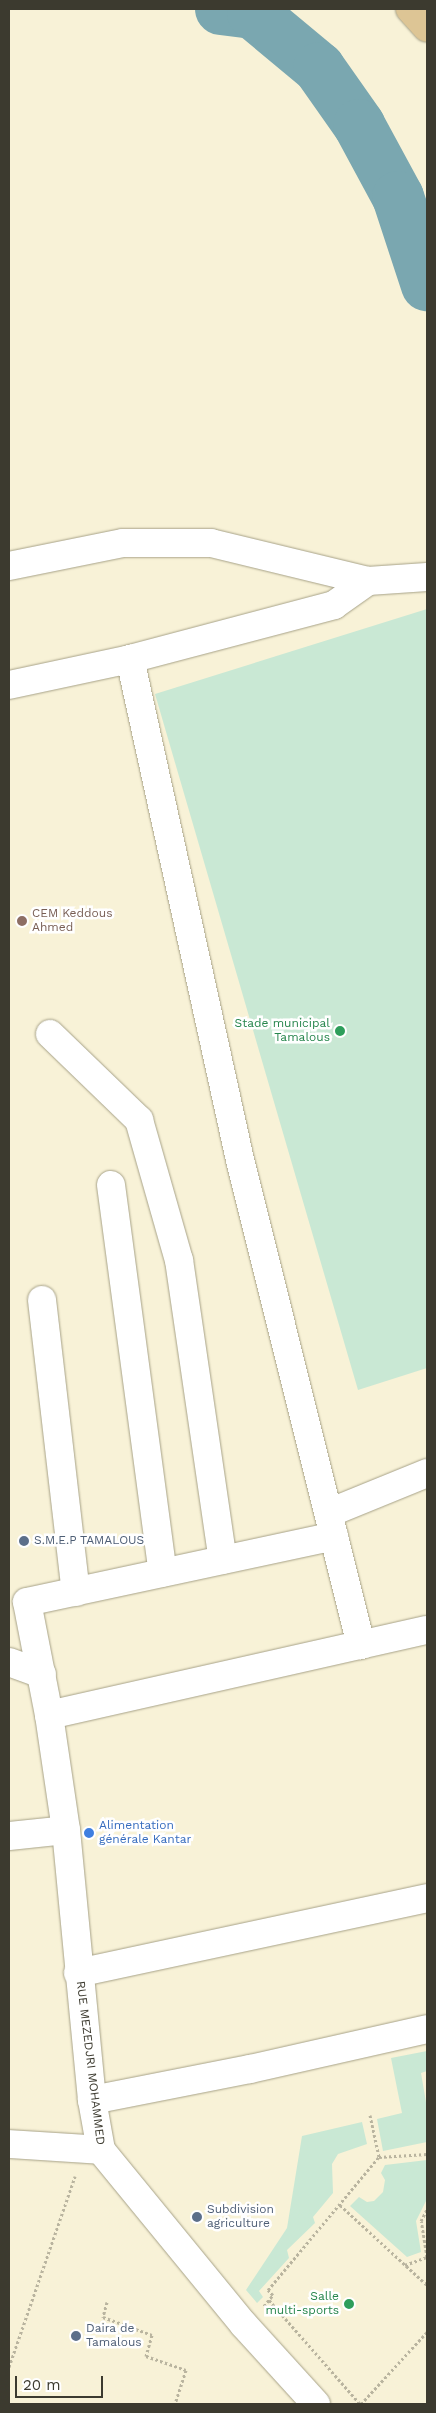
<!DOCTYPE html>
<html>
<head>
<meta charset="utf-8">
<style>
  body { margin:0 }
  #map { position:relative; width:436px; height:2413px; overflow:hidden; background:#f8f2d7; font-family:"Work Sans",sans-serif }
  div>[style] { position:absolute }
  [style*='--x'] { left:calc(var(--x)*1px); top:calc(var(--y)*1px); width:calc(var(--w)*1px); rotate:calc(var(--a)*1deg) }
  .green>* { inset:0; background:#c9e8d4 }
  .river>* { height:52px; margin:-26px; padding:0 26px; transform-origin:26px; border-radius:26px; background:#7aa7b0 }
  .path>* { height:3px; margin-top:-1.5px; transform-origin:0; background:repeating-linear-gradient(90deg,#b9b49f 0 2.5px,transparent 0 5px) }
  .roads { filter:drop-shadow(0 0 1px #a7a288) drop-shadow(0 0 1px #a7a288) }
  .minor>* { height:28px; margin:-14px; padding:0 14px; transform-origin:14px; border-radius:14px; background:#fff }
  .major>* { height:28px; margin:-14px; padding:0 14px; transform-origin:14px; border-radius:14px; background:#ddc595 }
  .dots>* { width:14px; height:14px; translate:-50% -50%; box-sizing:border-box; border:2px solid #fff; border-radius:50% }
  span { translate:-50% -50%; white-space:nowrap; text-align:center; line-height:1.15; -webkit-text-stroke:5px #fff; paint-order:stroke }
  .education-label { font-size:12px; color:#785e54 }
  .left { translate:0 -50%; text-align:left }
  .leisure-label { font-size:12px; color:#27864d }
  .right { translate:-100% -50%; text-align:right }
  .service-label { font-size:12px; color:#4e5e75 }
  .shop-label { font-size:12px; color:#366cbe }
  .street-label { font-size:12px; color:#3c3a2f }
  .frame { position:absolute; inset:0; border:10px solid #3c3a2f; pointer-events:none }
  .scale { position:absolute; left:15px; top:2376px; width:88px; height:22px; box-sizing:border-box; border:2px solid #3c3a2f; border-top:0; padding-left:6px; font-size:15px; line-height:18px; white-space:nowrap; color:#3c3a2f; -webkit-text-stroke:4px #fff; paint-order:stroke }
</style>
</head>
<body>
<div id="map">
  <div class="green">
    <i style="clip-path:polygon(427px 609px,427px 1368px,358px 1390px,155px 694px)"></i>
    <i style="clip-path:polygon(427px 2051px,427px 2071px,421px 2073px,427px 2108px,427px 2142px,383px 2151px,377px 2119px,402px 2113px,391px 2058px)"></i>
    <i style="clip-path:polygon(362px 2122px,367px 2144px,338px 2154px,332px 2164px,333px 2193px,313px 2217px,315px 2223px,287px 2250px,289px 2258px,259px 2291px,263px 2297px,257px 2303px,246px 2290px,287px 2228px,302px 2136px)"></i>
    <i style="clip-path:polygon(427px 2160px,427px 2199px,416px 2221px,421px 2252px,407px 2257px,350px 2206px,359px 2197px,367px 2202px,374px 2201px,383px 2192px,385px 2180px,381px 2173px,385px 2165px)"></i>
  </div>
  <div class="river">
    <i style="--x:221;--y:9;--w:32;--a:7"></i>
    <i style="--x:253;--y:13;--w:86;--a:39.8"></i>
    <i style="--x:319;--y:68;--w:70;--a:54.9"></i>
    <i style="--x:359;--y:125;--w:82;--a:61.6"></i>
    <i style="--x:398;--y:197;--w:93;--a:71.8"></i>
  </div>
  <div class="path">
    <i style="--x:370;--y:2115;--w:43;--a:77.9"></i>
    <i style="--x:340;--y:2205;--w:118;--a:42.6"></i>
    <i style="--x:405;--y:2265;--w:23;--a:-20"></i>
    <i style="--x:427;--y:2257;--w:36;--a:-99"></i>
    <i style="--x:421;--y:2221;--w:13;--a:-63"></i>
    <i style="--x:269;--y:2300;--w:138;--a:48.8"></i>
    <i style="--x:107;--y:2302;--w:16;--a:105"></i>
    <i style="--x:103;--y:2317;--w:52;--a:20.2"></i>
    <i style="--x:152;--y:2335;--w:22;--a:106"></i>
    <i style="--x:146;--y:2356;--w:42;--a:19.3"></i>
    <i style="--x:186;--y:2370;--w:36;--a:108"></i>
    <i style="--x:264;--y:2306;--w:14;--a:-51"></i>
    <i style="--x:273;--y:2295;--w:7;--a:-135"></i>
    <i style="--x:268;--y:2290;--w:173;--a:-50.2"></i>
    <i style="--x:379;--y:2157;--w:48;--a:-3.6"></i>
    <i style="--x:9;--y:2367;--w:202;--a:-70.9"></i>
    <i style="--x:361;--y:2404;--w:98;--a:-47.5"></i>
  </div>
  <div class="roads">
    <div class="minor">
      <i style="--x:9;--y:566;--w:116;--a:-11.4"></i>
      <i style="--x:123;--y:543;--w:88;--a:0"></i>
      <i style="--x:211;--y:543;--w:162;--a:13.6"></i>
      <i style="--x:368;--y:581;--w:59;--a:-3.9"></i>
      <i style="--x:9;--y:685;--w:124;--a:-12.1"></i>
      <i style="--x:50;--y:1034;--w:124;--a:44"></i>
      <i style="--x:139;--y:1120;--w:146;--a:74.1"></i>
      <i style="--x:179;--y:1260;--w:303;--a:81.7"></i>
      <i style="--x:111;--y:1185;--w:391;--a:82.4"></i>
      <i style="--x:42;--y:1300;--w:294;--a:83.4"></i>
      <i style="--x:329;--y:1513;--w:106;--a:-22.2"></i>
      <i style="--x:361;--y:1645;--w:500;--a:-104"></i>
      <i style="--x:240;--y:1160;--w:513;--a:-102.38"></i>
      <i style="--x:130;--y:659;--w:211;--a:-14.8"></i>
      <i style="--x:334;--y:605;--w:42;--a:-35.2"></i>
      <i style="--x:9;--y:1662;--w:35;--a:20"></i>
      <i style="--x:49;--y:1715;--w:387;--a:-12.7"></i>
      <i style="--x:9;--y:1836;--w:57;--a:-6"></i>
      <i style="--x:78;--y:1973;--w:357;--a:-12.1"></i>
      <i style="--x:92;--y:2100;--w:161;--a:-11.1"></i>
      <i style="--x:250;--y:2069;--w:181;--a:-12.7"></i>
      <i style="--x:9;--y:2144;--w:92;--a:3.7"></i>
      <i style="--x:316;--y:2404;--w:107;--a:-132.3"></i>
      <i style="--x:244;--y:2325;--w:226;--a:-129.3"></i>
      <i style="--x:101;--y:2150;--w:51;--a:-100.2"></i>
      <i style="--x:92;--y:2100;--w:271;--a:-95.5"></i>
      <i style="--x:66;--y:1830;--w:116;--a:-98.4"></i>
      <i style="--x:49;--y:1715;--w:115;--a:-101"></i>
      <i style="--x:27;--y:1602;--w:314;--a:-12.1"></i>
    </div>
    <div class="major">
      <i style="--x:410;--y:9;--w:25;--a:48"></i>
    </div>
  </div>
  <div class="dots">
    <i style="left:22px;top:921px;background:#8d6e63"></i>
    <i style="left:340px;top:1031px;background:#2e9e5b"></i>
    <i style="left:24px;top:1541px;background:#5c6f8a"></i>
    <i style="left:89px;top:1833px;background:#3f7fe0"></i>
    <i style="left:197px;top:2217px;background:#5c6f8a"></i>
    <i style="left:349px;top:2304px;background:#2e9e5b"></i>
    <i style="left:76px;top:2336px;background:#5c6f8a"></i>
  </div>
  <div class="education-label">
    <span class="left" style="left:32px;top:921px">CEM Keddous<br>Ahmed</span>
  </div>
  <div class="leisure-label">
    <span class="right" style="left:330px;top:1031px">Stade municipal<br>Tamalous</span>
    <span class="right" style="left:339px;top:2304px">Salle<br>multi-sports</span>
  </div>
  <div class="service-label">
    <span class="left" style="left:34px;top:1541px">S.M.E.P TAMALOUS</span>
    <span class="left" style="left:207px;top:2217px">Subdivision<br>agriculture</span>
    <span class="left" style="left:86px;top:2336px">Daira de<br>Tamalous</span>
  </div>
  <div class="shop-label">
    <span class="left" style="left:99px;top:1833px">Alimentation<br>générale Kantar</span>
  </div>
  <div class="street-label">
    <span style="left:90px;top:2063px;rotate:83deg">RUE MEZEDJRI MOHAMMED</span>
  </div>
  <div class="frame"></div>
  <div class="scale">20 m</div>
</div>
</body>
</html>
